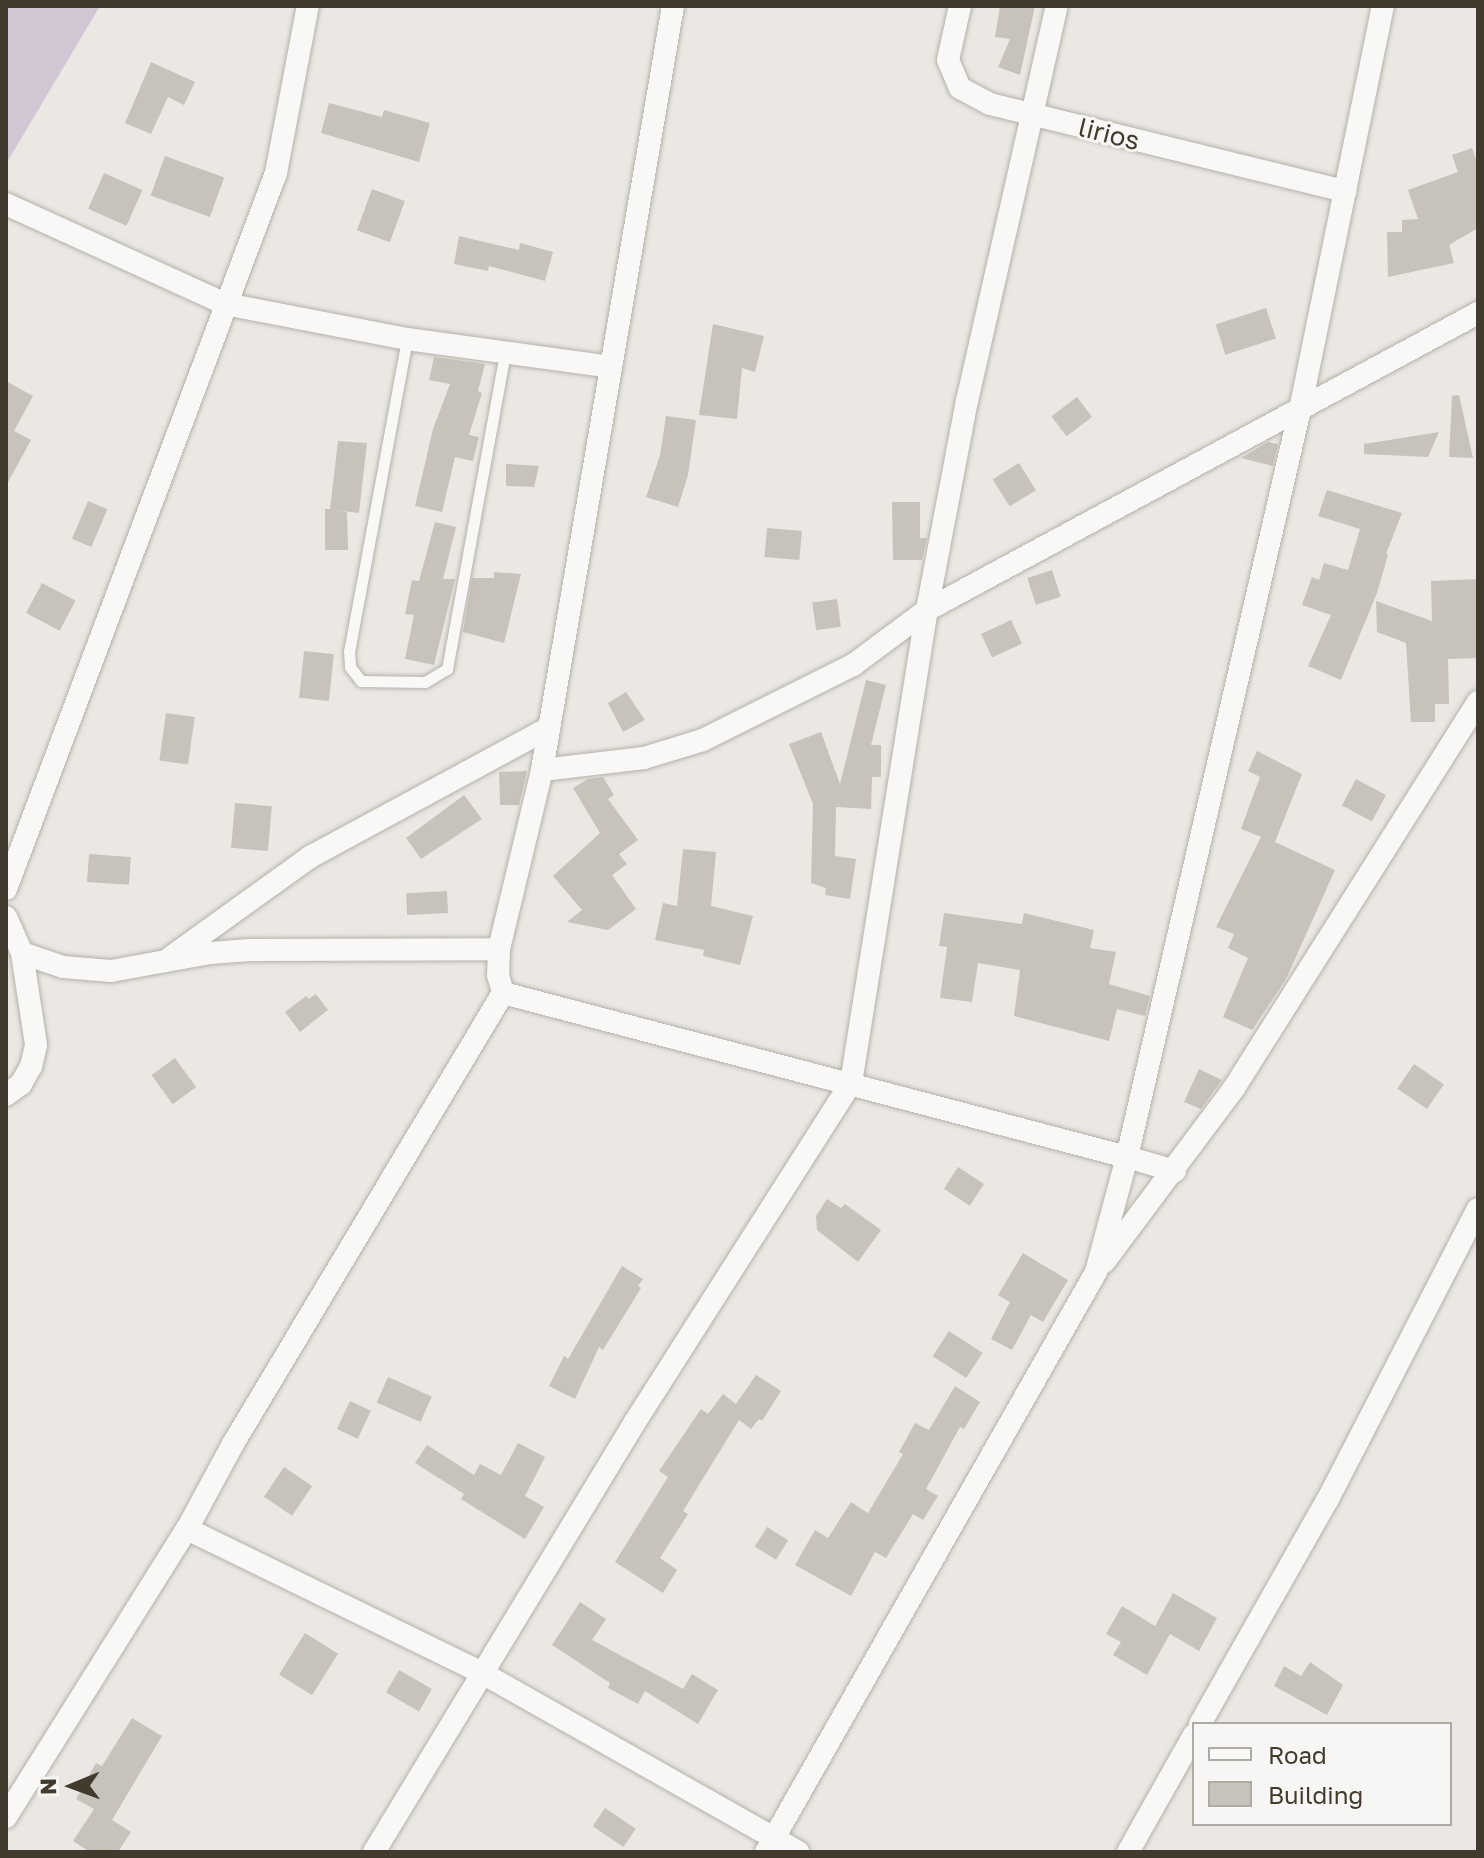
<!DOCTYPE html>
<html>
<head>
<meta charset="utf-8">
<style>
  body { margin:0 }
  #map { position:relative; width:1484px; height:1858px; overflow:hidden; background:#ebe8e4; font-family:"Golos Text",sans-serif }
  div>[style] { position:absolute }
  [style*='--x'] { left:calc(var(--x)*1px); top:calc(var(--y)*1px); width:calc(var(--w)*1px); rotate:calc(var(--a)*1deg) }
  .green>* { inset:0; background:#d1c6d4 }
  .building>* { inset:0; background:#c7c3bb; transform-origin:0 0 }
  .roads { filter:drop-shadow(0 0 2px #b5b1a9) drop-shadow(0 0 2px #b5b1a9) }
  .lane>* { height:11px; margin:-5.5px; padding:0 5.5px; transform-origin:5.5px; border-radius:5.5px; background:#f9f8f6 }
  .street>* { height:22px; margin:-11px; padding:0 11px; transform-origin:11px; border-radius:11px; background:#f9f8f6 }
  span { translate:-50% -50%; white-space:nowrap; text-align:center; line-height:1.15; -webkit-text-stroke:6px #f8f6f4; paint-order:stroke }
  .street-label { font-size:26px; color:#423b2d }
  .frame { position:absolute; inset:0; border:8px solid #423b2d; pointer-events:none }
  .legend { position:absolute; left:1192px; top:1722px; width:260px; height:104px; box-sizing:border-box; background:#f8f6f4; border:2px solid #afaba4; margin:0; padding:10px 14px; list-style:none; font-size:24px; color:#423b2d }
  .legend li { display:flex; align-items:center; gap:16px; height:40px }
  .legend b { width:40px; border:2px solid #afaba4 }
  .north { position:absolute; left:32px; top:1746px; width:80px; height:80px; -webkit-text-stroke:6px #f8f6f4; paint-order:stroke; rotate:269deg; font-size:22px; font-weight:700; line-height:32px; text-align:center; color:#423b2d }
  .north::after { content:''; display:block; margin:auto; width:28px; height:36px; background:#423b2d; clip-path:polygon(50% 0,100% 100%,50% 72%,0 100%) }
</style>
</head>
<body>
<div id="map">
  <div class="green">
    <i style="clip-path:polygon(6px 6px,100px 6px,6px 164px)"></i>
  </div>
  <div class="building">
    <i style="clip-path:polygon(1000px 6px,1035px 6px,1020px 75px,998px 67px,1010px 39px,995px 37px)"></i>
    <i style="clip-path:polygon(151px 62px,195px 82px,184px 105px,168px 97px,151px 134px,125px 123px)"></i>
    <i style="clip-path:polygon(329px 103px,382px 117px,384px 110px,430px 123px,419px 162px,321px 133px)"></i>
    <i style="clip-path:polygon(1472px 148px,1478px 165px,1478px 228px,1449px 245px,1454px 263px,1388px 277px,1387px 232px,1402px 232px,1402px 220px,1418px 219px,1408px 190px,1458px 172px,1452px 155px)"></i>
    <i style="left:165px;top:156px;width:63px;height:42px;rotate:20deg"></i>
    <i style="left:104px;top:173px;width:42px;height:39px;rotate:24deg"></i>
    <i style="left:372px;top:189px;width:35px;height:44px;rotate:20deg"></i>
    <i style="clip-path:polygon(459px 236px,519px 250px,520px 243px,553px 252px,545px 281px,489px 266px,488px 271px,454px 264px)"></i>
    <i style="left:1266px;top:308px;width:32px;height:53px;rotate:72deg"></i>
    <i style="clip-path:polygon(713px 324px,764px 336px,755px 372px,742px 368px,737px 419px,699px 415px)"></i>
    <i style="clip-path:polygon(434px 357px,485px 364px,478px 391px,482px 393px,469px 435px,479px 437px,473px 461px,455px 457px,442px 512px,415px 506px,433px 429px,450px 384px,429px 380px)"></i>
    <i style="clip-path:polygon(6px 381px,33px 396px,14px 431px,31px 440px,6px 486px)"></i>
    <i style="clip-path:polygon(1459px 395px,1473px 458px,1449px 457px,1452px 396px)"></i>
    <i style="left:1077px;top:397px;width:25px;height:32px;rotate:53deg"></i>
    <i style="clip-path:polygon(666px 416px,696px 420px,688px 475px,678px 507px,646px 497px,660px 455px)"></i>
    <i style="clip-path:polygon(1439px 432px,1428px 457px,1364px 454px,1364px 444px)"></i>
    <i style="clip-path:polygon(338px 441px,367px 443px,359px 513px,336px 510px,347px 512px,348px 550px,325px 550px,325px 509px,330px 509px)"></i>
    <i style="clip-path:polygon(1268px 442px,1278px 444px,1273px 466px,1241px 458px)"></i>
    <i style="left:1019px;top:463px;width:32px;height:31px;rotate:58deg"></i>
    <i style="clip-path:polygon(506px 464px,539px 466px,534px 487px,506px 486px)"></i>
    <i style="clip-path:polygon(1327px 490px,1402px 513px,1386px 554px,1388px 555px,1377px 593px,1341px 680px,1308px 666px,1331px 615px,1302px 605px,1312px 577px,1319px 580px,1324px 563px,1348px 570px,1360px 529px,1318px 516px)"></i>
    <i style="left:88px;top:501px;width:21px;height:41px;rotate:23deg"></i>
    <i style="clip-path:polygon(892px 502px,920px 502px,920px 538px,927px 538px,922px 560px,893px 560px)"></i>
    <i style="clip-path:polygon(435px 522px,456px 527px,443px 579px,455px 579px,434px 665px,405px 659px,414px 615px,405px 614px,412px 580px,419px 581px)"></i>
    <i style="left:767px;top:528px;width:35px;height:29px;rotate:5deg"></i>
    <i style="left:1052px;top:570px;width:28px;height:26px;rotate:72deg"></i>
    <i style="clip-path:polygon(494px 572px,521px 574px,504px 643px,463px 632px,472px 578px,494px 578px)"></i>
    <i style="clip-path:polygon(1478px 579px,1478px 658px,1448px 659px,1449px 704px,1435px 704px,1435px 722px,1411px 722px,1406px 643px,1377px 632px,1376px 601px,1432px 621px,1431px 581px)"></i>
    <i style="left:42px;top:583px;width:38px;height:34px;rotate:28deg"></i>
    <i style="left:837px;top:599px;width:28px;height:25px;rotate:82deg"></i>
    <i style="left:1011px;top:620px;width:26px;height:33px;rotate:65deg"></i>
    <i style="left:304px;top:651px;width:30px;height:47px;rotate:6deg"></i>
    <i style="clip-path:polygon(866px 680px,886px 685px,871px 745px,881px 745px,881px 777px,872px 777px,871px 809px,836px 807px,835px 856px,856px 859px,850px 899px,825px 895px,826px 888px,811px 883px,813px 804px,789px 744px,821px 732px,840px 784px)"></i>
    <i style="clip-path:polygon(626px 692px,645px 720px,623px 732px,608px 703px)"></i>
    <i style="left:166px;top:713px;width:29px;height:48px;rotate:8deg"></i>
    <i style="clip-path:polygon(1257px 751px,1302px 774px,1275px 842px,1335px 870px,1286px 979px,1252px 1030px,1223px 1017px,1248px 958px,1228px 948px,1234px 934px,1216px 927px,1261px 837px,1241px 829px,1260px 777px,1248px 771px)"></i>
    <i style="clip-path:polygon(527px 771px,519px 805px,500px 805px,499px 772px)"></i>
    <i style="clip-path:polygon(603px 777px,614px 795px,608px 799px,638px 840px,619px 854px,627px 864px,612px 875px,636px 909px,608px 930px,567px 922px,582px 910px,553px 876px,600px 833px,573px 788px,588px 779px)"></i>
    <i style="left:1356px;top:779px;width:34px;height:30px;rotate:28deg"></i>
    <i style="clip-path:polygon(464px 795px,482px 819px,421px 859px,406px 838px)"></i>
    <i style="left:235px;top:803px;width:37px;height:45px;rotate:5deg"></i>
    <i style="clip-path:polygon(683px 849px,716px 852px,711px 906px,753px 916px,740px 965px,703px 956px,704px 950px,655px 940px,663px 903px,677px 906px)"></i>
    <i style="left:89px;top:854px;width:42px;height:28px;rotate:4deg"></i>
    <i style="left:447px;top:891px;width:22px;height:41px;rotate:87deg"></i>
    <i style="clip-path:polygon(944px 913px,1022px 924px,1024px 913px,1094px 930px,1090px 948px,1116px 952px,1109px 984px,1150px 996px,1145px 1016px,1117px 1009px,1109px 1041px,1014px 1016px,1020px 970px,978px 963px,972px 1002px,940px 998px,947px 947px,939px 946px)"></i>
    <i style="clip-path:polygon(316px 994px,328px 1010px,300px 1032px,285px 1012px,306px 996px,309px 999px)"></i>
    <i style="left:175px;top:1058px;width:36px;height:29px;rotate:54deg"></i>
    <i style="left:1414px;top:1064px;width:36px;height:30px;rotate:34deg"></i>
    <i style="clip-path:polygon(1199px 1069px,1222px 1080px,1201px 1109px,1184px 1102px)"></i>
    <i style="left:958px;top:1167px;width:31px;height:26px;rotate:33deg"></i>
    <i style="clip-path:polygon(827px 1199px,841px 1208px,845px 1204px,881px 1230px,858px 1262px,817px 1230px,816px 1216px)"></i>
    <i style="clip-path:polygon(1023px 1253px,1068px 1280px,1043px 1322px,1031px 1315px,1012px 1350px,991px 1339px,1010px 1302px,998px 1295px)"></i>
    <i style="clip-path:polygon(622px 1266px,643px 1279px,638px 1286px,641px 1288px,603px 1350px,599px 1347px,575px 1399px,549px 1386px,564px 1356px,568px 1359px)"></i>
    <i style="left:949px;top:1331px;width:40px;height:30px;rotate:33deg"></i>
    <i style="clip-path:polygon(756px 1375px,781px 1391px,762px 1421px,759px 1419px,751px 1429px,739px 1420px,683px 1511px,688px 1514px,660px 1558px,677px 1570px,663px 1593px,615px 1562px,668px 1477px,659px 1471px,701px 1409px,708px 1414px,723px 1394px,736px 1404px)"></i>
    <i style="left:388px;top:1377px;width:48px;height:28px;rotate:24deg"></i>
    <i style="clip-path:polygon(955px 1386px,980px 1402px,964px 1429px,960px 1427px,926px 1489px,938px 1496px,923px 1520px,913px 1514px,886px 1558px,875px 1552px,851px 1596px,795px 1565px,815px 1530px,828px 1538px,851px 1502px,868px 1513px,903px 1454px,899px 1452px,915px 1423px,929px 1430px)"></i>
    <i style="left:350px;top:1401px;width:23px;height:31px;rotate:25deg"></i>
    <i style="clip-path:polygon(518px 1443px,545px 1457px,525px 1496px,544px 1507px,525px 1539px,461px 1499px,464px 1494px,415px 1463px,427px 1445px,474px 1475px,480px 1464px,501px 1475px)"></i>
    <i style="left:284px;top:1467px;width:34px;height:36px;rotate:34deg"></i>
    <i style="left:767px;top:1527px;width:25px;height:23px;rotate:32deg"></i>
    <i style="clip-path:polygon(1173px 1593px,1217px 1618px,1199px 1651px,1170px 1634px,1147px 1675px,1113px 1655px,1121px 1642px,1106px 1634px,1122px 1606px,1155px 1626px)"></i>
    <i style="clip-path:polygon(580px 1602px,606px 1619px,592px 1640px,683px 1689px,692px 1674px,718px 1690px,698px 1724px,645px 1691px,638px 1704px,608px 1688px,610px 1683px,552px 1645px)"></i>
    <i style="left:305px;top:1633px;width:39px;height:49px;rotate:32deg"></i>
    <i style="clip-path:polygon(1310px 1662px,1343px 1685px,1327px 1715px,1274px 1686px,1284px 1666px,1301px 1676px)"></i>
    <i style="left:399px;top:1670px;width:38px;height:26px;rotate:30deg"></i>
    <i style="clip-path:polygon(132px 1718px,162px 1736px,112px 1820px,131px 1832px,118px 1852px,90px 1852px,73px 1841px,94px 1809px,76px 1799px,96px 1763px,102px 1766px)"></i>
    <i style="left:605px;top:1808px;width:37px;height:22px;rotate:34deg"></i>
  </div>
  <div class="roads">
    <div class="lane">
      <i style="--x:407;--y:339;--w:317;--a:100.5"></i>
      <i style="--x:349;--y:651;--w:16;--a:86"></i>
      <i style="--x:350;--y:667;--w:18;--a:52"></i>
      <i style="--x:361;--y:681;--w:64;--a:0.9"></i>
      <i style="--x:425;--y:682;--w:26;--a:-31"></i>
      <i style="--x:447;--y:669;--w:320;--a:-79.6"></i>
    </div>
    <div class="street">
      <i style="--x:673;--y:6;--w:775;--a:99.73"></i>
      <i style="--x:542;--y:770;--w:184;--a:103.5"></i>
      <i style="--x:499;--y:949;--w:26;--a:92"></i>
      <i style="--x:498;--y:975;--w:19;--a:74"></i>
      <i style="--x:503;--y:993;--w:645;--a:14.73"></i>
      <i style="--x:1127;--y:1157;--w:772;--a:-76.97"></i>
      <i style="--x:1301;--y:405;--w:407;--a:-78.4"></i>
      <i style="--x:960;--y:6;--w:55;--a:102.5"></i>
      <i style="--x:948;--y:60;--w:30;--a:67"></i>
      <i style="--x:960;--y:88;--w:34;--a:28"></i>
      <i style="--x:990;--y:104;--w:366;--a:13.8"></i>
      <i style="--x:6;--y:204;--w:241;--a:24.5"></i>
      <i style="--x:225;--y:304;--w:185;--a:10.9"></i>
      <i style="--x:407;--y:339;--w:206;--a:7.8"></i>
      <i style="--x:542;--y:770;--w:103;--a:-6.7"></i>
      <i style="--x:644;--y:758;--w:62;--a:-17"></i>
      <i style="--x:703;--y:740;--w:168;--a:-26.6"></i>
      <i style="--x:853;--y:665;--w:92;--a:-36.6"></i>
      <i style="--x:927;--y:610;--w:626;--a:-28.33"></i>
      <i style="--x:6;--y:889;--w:765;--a:-69.34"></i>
      <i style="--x:276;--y:173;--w:170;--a:-79.2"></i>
      <i style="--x:6;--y:917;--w:39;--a:66"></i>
      <i style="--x:22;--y:953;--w:93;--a:81.3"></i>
      <i style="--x:36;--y:1045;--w:22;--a:103"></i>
      <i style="--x:31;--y:1066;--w:21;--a:119"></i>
      <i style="--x:21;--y:1084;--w:19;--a:144"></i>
      <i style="--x:22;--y:953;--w:43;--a:18.9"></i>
      <i style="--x:63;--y:967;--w:48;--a:4.8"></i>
      <i style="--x:111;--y:971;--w:101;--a:-10.3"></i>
      <i style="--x:210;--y:953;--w:40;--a:-4.3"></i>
      <i style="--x:250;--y:950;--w:249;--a:-0.2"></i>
      <i style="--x:171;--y:957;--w:171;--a:-35.7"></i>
      <i style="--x:310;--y:857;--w:272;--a:-28.4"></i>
      <i style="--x:503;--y:993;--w:526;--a:120.91"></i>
      <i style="--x:233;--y:1444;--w:97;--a:118.4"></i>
      <i style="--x:187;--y:1529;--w:331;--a:26"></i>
      <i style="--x:484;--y:1674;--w:361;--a:29.5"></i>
      <i style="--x:1104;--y:1262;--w:217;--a:-53.2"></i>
      <i style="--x:1234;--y:1088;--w:457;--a:-57.7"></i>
      <i style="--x:1200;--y:1724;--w:259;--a:-60.4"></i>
      <i style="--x:1328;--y:1499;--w:326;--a:-62.7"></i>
      <i style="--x:6;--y:1817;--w:340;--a:-57.9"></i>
      <i style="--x:374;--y:1852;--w:503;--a:-58.74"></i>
      <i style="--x:635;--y:1422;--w:402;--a:-57.5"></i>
      <i style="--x:851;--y:1083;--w:479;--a:-80.9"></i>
      <i style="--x:927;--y:610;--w:213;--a:-79.2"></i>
      <i style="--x:967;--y:401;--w:405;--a:-77.2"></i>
      <i style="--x:766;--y:1852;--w:667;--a:-60.36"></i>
      <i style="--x:1096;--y:1272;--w:119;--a:-74.9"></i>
      <i style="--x:1127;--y:1157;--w:50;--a:16.3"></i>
      <i style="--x:1128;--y:1852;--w:134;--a:-60.6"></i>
    </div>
  </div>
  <div class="street-label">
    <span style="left:1109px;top:134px;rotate:14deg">lirios</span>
  </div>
  <div class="frame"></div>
  <ul class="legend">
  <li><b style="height:10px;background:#f9f8f6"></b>Road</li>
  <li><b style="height:22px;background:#c7c3bb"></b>Building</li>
  </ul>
  <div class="north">N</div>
</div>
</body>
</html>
